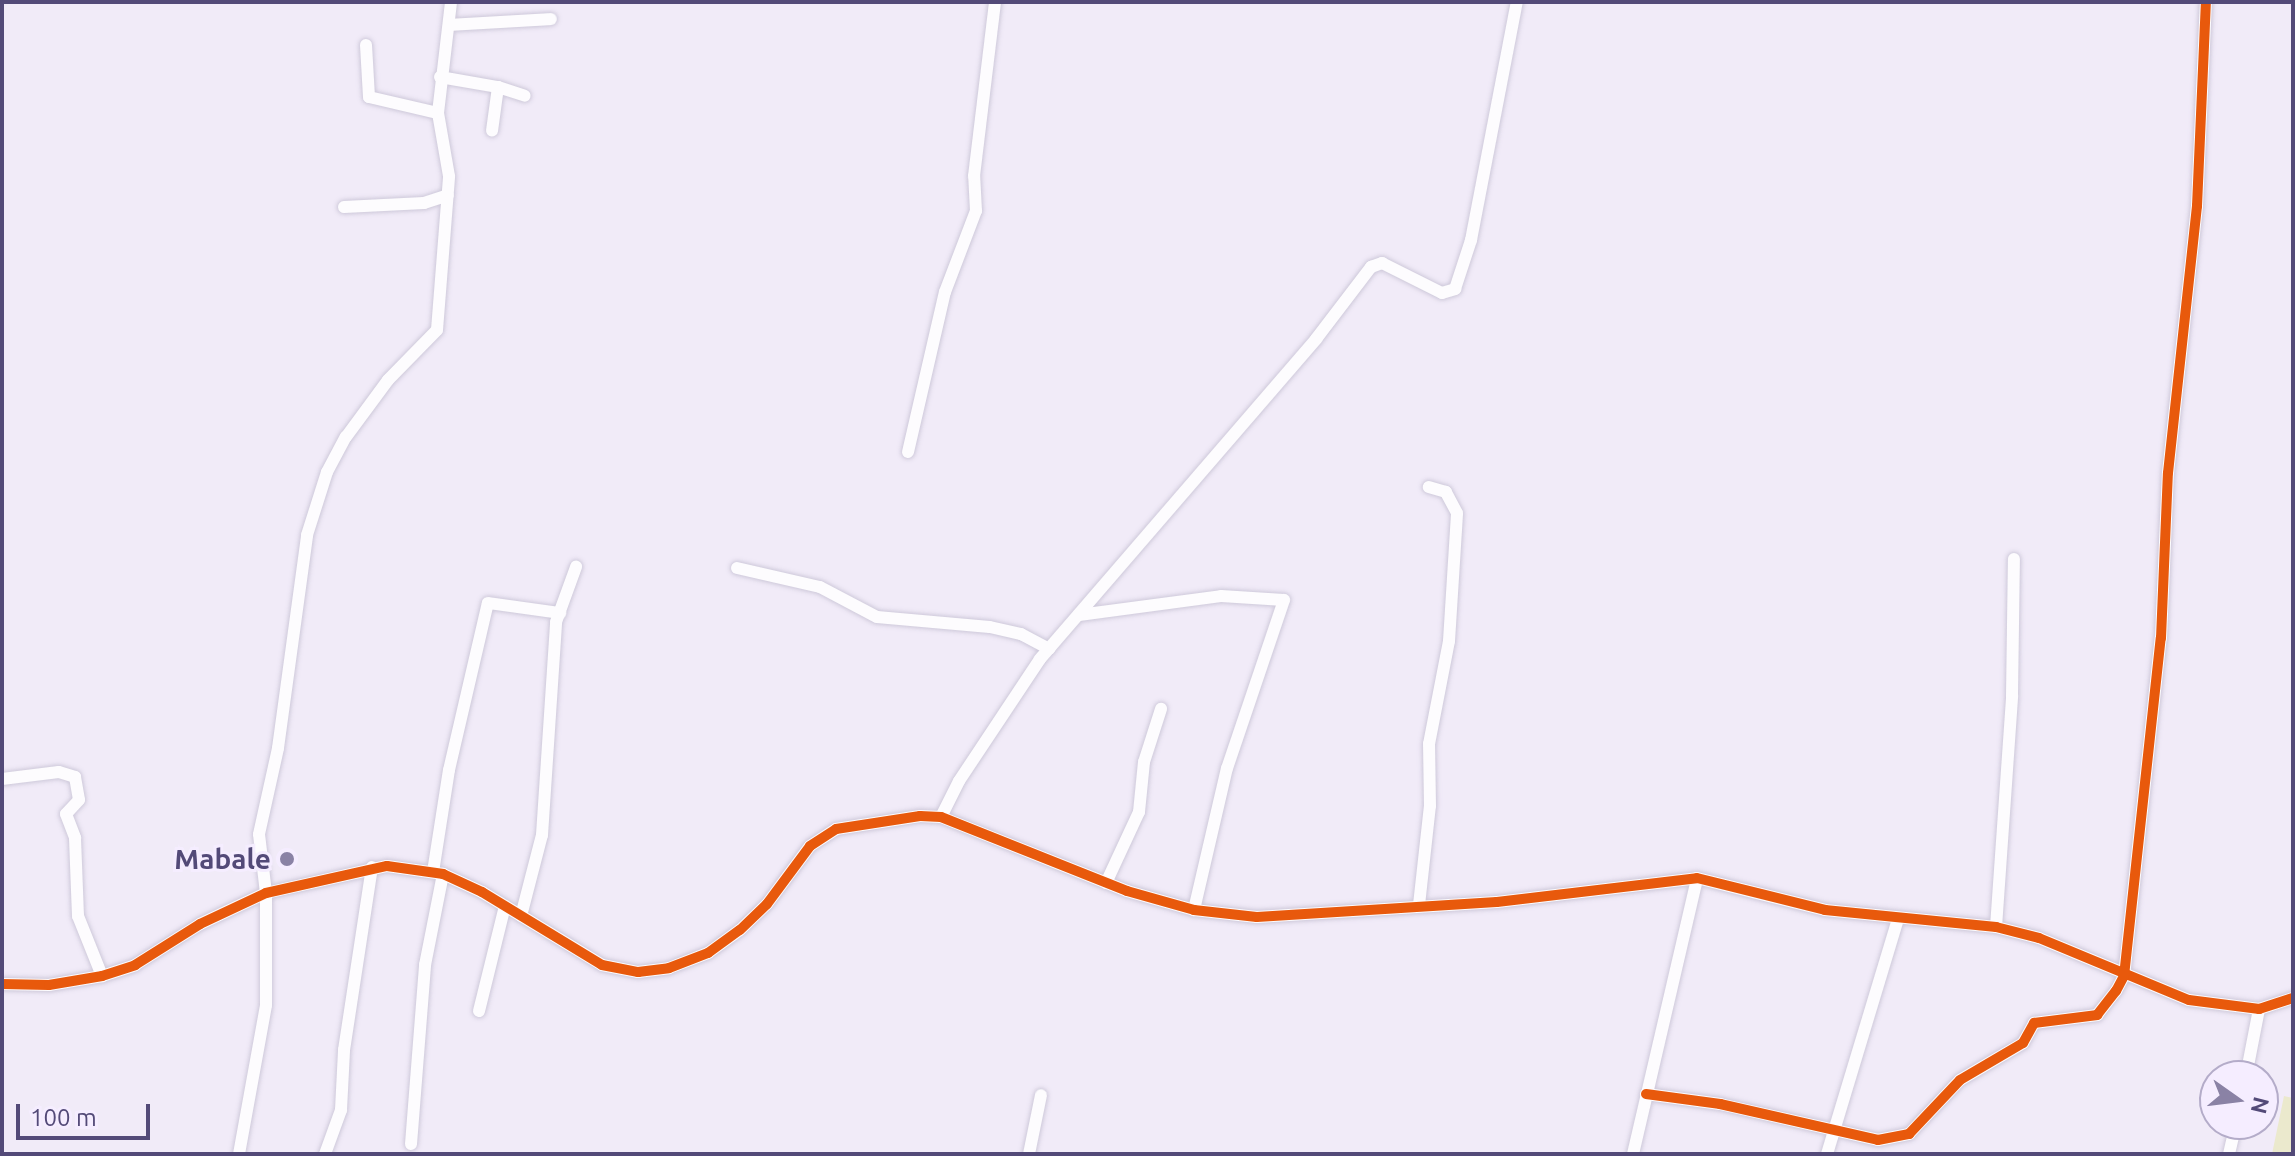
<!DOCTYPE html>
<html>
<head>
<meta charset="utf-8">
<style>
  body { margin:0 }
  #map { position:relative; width:2295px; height:1156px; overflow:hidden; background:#f1ebf8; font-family:Ubuntu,sans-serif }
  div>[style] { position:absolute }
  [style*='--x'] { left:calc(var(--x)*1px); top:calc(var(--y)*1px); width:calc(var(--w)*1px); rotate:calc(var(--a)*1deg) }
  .water>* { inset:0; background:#ebe9cd }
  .roads { filter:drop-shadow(0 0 2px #cec9da) drop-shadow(0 0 2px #cec9da) }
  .minor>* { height:12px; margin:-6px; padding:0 6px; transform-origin:6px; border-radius:6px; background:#fdfcfe }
  .cycleway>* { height:10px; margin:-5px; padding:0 5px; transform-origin:5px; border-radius:5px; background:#e8590c }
  .dots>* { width:22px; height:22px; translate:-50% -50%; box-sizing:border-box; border:4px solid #f5edff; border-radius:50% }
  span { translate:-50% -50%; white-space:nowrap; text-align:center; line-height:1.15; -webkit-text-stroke:6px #f5edff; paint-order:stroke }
  .poi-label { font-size:28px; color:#534a78; font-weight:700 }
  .right { translate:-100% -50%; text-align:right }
  .frame { position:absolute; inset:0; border:4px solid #534a78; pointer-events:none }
  .north { position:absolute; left:2199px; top:1060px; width:80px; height:80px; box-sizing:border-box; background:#f5edff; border:2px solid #b4acc9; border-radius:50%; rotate:104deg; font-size:22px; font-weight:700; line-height:32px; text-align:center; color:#534a78 }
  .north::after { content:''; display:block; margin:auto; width:28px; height:36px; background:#8a82a5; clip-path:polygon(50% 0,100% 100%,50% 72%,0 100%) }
  .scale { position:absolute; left:16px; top:1104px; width:134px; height:36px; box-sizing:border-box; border:4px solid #534a78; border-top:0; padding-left:10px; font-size:24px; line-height:28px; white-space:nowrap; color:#534a78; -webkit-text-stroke:6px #f5edff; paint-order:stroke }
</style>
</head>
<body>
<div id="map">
  <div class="water">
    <i style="clip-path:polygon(2284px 1096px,2293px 1098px,2293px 1154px,2272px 1154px)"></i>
  </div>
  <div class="roads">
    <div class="minor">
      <i style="--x:450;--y:25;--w:101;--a:-3.4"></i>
      <i style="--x:366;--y:45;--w:52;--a:86.7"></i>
      <i style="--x:369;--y:97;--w:71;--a:13.1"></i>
      <i style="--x:440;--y:77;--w:59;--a:9.8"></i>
      <i style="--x:498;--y:87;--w:44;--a:97.8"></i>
      <i style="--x:498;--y:87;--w:28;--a:18"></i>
      <i style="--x:344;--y:207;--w:80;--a:-2.9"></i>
      <i style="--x:424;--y:203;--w:25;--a:-18"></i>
      <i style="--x:908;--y:452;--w:164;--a:-77"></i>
      <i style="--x:945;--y:292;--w:87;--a:-69.1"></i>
      <i style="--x:976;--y:211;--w:35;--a:-93"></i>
      <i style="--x:974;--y:176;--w:175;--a:-83.1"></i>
      <i style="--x:737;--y:568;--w:85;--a:12.9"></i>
      <i style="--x:820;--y:587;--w:64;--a:27.8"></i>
      <i style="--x:877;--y:617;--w:113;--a:5.1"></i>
      <i style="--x:990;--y:627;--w:32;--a:13"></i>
      <i style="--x:1021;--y:634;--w:32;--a:28"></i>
      <i style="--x:1079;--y:615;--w:143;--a:-7.6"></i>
      <i style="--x:1221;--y:596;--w:63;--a:3.6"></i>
      <i style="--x:1284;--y:600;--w:177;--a:108.7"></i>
      <i style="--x:1227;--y:768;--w:146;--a:103.1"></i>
      <i style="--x:2;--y:779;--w:57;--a:-7"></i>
      <i style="--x:59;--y:772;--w:17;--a:17"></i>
      <i style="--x:75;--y:777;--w:23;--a:80"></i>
      <i style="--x:79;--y:800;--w:19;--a:133"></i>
      <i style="--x:66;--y:814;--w:26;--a:69"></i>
      <i style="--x:75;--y:838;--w:78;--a:87.8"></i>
      <i style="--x:78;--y:916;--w:65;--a:68.2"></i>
      <i style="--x:941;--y:817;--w:40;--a:-63.4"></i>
      <i style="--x:959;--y:781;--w:146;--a:-56.4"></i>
      <i style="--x:1040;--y:659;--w:423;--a:-49.2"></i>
      <i style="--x:1316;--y:339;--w:91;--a:-52.6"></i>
      <i style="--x:1371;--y:267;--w:12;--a:-20"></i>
      <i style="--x:1382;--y:263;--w:67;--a:26.6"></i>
      <i style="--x:1442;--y:293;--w:14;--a:-17"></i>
      <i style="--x:1455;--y:289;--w:52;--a:-71.9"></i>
      <i style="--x:1471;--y:240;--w:242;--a:-79.1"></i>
      <i style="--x:433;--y:872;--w:103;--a:-81.1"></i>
      <i style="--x:449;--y:770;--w:171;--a:-76.9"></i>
      <i style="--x:488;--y:603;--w:73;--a:7.9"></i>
      <i style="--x:1106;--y:883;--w:78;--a:-65.1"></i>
      <i style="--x:1139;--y:812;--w:50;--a:-84.3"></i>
      <i style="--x:1144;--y:762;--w:56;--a:-72.2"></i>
      <i style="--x:1419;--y:905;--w:100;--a:-83.7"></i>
      <i style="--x:1430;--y:806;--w:62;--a:-90.9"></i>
      <i style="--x:1429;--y:744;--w:105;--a:-79"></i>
      <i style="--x:1449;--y:641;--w:128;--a:-86.4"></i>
      <i style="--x:1457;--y:513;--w:24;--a:-118"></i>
      <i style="--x:1446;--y:492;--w:18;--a:-164"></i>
      <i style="--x:521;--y:916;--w:84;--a:-75.5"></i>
      <i style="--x:542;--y:835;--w:213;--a:-86.2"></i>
      <i style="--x:556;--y:622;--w:59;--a:-70"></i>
      <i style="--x:1996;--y:927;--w:232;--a:-86"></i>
      <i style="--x:2012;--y:696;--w:137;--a:-89.2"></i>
      <i style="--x:2;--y:984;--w:47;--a:1.2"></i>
      <i style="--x:49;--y:985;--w:54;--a:-9.6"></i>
      <i style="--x:102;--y:976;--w:35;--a:-18"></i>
      <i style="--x:135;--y:965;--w:77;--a:-32.2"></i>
      <i style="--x:200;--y:924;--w:73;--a:-25.2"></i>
      <i style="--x:266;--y:893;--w:124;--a:-12.6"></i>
      <i style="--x:387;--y:866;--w:57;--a:8.1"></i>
      <i style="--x:443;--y:874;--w:43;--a:24.8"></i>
      <i style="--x:482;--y:892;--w:140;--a:31.3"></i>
      <i style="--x:602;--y:965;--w:37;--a:11"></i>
      <i style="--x:638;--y:972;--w:31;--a:-7"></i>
      <i style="--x:669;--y:968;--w:42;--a:-21"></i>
      <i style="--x:708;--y:953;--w:39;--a:-36"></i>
      <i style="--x:740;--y:930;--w:37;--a:-44"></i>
      <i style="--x:767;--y:904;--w:72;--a:-53.4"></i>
      <i style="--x:810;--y:846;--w:31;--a:-33"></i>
      <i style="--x:836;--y:829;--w:85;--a:-8.8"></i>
      <i style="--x:920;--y:816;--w:21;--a:3"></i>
      <i style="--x:941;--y:817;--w:200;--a:21.7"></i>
      <i style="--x:1127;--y:891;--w:70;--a:15.8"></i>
      <i style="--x:1194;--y:910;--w:63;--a:6.3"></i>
      <i style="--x:1257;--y:917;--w:240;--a:-3.6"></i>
      <i style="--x:1497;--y:902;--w:201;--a:-6.8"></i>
      <i style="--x:1697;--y:878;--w:132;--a:14"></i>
      <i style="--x:1825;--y:910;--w:172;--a:5.7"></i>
      <i style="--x:1996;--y:927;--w:44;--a:14.3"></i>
      <i style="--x:2039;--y:938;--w:162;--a:22.5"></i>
      <i style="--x:2189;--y:1000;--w:71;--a:7.3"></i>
      <i style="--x:2259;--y:1009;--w:36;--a:-18"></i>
      <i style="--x:479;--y:1011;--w:108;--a:-76.1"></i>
      <i style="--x:2246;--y:1076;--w:68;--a:-79"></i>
      <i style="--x:1646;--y:1094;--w:75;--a:7.7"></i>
      <i style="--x:1720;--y:1104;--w:162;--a:12.8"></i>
      <i style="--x:1878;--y:1140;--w:32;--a:-11"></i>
      <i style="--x:1909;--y:1134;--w:74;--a:-46.6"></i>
      <i style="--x:1960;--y:1080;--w:73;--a:-30.4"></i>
      <i style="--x:2023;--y:1043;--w:23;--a:-61"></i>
      <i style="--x:2034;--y:1023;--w:64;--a:-7.2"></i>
      <i style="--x:2097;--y:1015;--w:31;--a:-52"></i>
      <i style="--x:2116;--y:991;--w:17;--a:-62"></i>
      <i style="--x:2124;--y:976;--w:340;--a:-83.8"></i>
      <i style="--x:2161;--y:638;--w:165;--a:-87.6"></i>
      <i style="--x:2168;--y:473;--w:269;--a:-83.8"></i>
      <i style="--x:2197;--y:206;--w:204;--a:-87.5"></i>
      <i style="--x:411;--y:1144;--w:180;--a:-85.5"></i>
      <i style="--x:425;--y:965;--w:93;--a:-78.8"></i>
      <i style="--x:239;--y:1154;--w:151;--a:-79.7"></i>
      <i style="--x:266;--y:1005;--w:112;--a:-90"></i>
      <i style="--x:266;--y:893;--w:59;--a:-96.8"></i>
      <i style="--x:259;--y:834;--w:88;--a:-77.5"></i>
      <i style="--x:278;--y:748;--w:215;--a:-82.2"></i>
      <i style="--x:307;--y:535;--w:66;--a:-72.4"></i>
      <i style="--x:327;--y:472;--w:40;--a:-62"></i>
      <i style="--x:346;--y:437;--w:71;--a:-53.6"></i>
      <i style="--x:388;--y:380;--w:70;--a:-45.6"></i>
      <i style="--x:437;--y:330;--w:154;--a:-85.5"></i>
      <i style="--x:449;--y:176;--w:64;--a:-99.9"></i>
      <i style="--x:438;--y:113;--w:112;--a:-83.3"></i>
      <i style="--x:325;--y:1154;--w:47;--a:-70"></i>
      <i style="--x:341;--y:1110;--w:60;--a:-87.1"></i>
      <i style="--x:344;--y:1050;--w:185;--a:-81.3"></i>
      <i style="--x:1029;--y:1154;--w:60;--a:-78.5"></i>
      <i style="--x:1633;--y:1154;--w:283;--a:-76.9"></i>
      <i style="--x:1827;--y:1154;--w:245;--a:-73.2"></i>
      <i style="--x:2229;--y:1154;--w:31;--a:-77"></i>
    </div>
  </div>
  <div class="cycleway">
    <i style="--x:2;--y:984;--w:47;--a:1.2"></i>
    <i style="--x:49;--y:985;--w:54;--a:-9.6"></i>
    <i style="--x:102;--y:976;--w:35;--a:-18"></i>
    <i style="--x:135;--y:965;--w:77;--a:-32.2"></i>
    <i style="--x:200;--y:924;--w:73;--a:-25.2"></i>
    <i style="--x:266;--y:893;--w:124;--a:-12.6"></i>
    <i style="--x:387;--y:866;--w:57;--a:8.1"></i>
    <i style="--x:443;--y:874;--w:43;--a:24.8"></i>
    <i style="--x:482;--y:892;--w:140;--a:31.3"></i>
    <i style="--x:602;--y:965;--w:37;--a:11"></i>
    <i style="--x:638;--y:972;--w:31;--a:-7"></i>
    <i style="--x:669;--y:968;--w:42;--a:-21"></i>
    <i style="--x:708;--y:953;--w:39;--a:-36"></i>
    <i style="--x:740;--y:930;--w:37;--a:-44"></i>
    <i style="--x:767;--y:904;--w:72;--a:-53.4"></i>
    <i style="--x:810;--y:846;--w:31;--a:-33"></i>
    <i style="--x:836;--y:829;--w:85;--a:-8.8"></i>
    <i style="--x:920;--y:816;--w:21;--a:3"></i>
    <i style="--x:941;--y:817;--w:200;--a:21.7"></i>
    <i style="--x:1127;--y:891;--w:70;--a:15.8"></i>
    <i style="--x:1194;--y:910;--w:63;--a:6.3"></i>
    <i style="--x:1257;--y:917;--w:240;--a:-3.6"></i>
    <i style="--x:1497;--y:902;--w:201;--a:-6.8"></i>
    <i style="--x:1697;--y:878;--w:132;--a:14"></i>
    <i style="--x:1825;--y:910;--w:172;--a:5.7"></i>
    <i style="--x:1996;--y:927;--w:44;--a:14.3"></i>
    <i style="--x:2039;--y:938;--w:162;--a:22.5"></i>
    <i style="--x:2189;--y:1000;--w:71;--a:7.3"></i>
    <i style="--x:2259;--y:1009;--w:36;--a:-18"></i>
    <i style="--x:1646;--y:1094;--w:75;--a:7.7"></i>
    <i style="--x:1720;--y:1104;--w:162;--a:12.8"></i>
    <i style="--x:1878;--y:1140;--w:32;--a:-11"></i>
    <i style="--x:1909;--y:1134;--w:74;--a:-46.6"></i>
    <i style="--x:1960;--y:1080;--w:73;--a:-30.4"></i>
    <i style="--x:2023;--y:1043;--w:23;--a:-61"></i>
    <i style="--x:2034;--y:1023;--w:64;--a:-7.2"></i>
    <i style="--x:2097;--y:1015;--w:31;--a:-52"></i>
    <i style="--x:2116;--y:991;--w:17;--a:-62"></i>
    <i style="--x:2124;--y:976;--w:340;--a:-83.8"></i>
    <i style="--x:2161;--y:638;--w:165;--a:-87.6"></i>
    <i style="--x:2168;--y:473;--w:269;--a:-83.8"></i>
    <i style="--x:2197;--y:206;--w:204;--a:-87.5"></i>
  </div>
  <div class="dots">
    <i style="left:287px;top:859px;background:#8a82a5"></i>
  </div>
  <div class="poi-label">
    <span class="right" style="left:271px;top:859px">Mabale</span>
  </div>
  <div class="frame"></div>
  <div class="north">N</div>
  <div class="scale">100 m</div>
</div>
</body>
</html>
